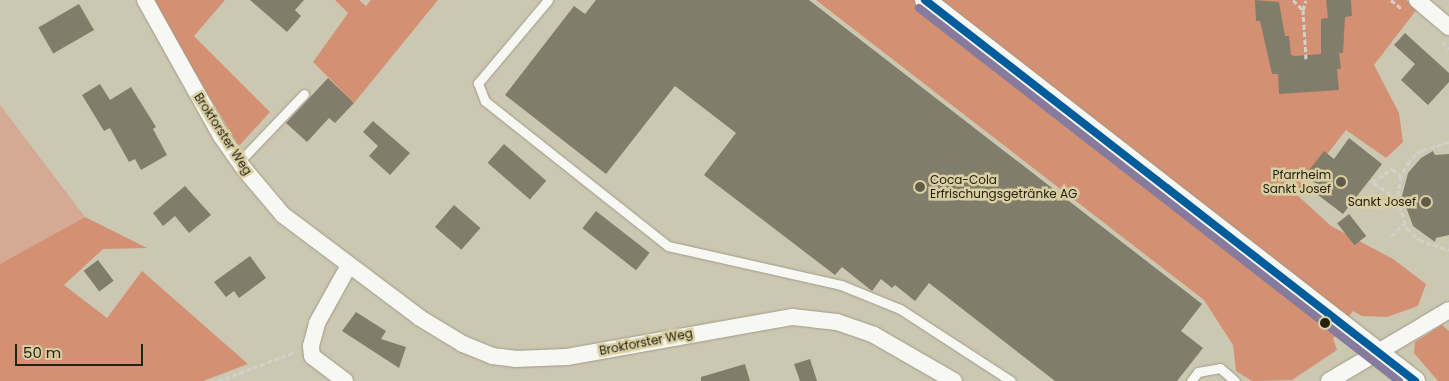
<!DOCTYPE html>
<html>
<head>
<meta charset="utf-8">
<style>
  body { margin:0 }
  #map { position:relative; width:1449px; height:381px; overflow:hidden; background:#ccc7b0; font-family:Poppins,sans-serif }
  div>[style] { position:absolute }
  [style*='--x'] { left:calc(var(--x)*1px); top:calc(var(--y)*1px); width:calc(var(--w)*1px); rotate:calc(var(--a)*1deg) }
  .green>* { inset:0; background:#d5aa94 }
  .forest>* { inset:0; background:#d49073 }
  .building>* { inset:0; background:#817d6b; transform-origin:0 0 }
  .path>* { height:3px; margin-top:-1.5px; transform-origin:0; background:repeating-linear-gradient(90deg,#d1d0c9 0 5px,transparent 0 7.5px) }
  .roads { filter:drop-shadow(0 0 1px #a09c8a) drop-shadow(0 0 1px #a09c8a) }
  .service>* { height:9px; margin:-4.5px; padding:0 4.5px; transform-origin:4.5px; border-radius:4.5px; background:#f7f7f3 }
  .minor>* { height:16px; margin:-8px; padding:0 8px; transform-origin:8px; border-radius:8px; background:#f7f7f3 }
  .tertiary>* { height:20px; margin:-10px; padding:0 10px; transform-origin:10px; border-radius:10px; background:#f7f7f3 }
  .bus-1>* { height:8px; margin:-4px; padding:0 4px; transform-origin:4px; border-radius:4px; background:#005d9c }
  .bus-2>* { height:8px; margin:-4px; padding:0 4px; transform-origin:4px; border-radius:4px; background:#867b9d }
  .dots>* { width:14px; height:14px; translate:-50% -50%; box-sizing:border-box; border:2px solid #d9cfa3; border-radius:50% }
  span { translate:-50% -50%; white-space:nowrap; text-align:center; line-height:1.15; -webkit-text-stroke:5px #d9cfa3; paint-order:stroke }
  .street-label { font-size:12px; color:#262211 }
  .poi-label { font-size:12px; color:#262211 }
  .right { translate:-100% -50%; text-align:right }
  .left { translate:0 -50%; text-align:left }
  .scale { position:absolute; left:15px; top:344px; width:128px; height:22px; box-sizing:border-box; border:2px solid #262211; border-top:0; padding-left:6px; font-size:15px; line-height:18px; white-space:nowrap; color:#262211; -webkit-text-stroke:4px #d9cfa3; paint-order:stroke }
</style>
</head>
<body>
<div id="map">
  <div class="green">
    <i style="clip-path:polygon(0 105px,85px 217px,0 264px)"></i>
  </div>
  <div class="forest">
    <i style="clip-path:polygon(155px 0,225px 0,194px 36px,270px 112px,239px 146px,177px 43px)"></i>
    <i style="clip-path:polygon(335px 0,359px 0,366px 6px,371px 0,438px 0,354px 103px,313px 62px,348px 13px)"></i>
    <i style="clip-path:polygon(816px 0,1406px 0,1417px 9px,1374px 65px,1399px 113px,1403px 142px,1386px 158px,1346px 130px,1296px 194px,1331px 226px,1393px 259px,1426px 284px,1418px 306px,1387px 317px,1362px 316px,1353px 311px,1333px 339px,1337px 350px,1292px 380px,1252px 381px,1236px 371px,1233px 345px,1204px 300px)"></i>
    <i style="clip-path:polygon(85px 217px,147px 248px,103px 249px,64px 285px,107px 318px,142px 271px,248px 364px,203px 381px,0 381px,0 264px)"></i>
    <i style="clip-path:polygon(1442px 325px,1449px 331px,1449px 381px,1438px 381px,1414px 353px,1415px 342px)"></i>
  </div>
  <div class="building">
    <i style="clip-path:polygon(250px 0,304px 0,295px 10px,301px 16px,287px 32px)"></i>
    <i style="clip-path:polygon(596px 0,809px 0,1202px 304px,1181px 331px,1203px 348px,1177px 381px,1055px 381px,929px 283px,915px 301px,895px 285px,892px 288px,881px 279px,872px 291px,842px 267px,835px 275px,704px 175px,736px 133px,675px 86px,606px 174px,505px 95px,574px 6px,585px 14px)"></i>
    <i style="clip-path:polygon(1255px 0,1279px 2px,1285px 36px,1289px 36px,1291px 55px,1295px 56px,1321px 54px,1321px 19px,1328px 18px,1326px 0,1351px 0,1352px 16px,1345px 17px,1343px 53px,1339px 53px,1341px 69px,1337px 69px,1339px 90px,1279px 94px,1278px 74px,1272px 74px,1260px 21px,1256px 21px)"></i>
    <i style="left:79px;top:4px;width:30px;height:47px;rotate:60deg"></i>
    <i style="clip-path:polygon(1405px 33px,1449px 73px,1449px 82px,1428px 105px,1401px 80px,1415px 64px,1394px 45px)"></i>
    <i style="clip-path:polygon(328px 78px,354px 103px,335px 123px,329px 118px,307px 142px,286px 123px)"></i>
    <i style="clip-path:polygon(100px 84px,110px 100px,131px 87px,156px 127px,153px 129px,167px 155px,141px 170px,135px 159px,129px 162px,110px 128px,104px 131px,82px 95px)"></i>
    <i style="clip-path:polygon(373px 121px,410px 153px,390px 175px,369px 156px,378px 146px,363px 132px)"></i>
    <i style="clip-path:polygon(1349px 138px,1382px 164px,1343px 214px,1318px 195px,1323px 189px,1305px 175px,1324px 151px,1334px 159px)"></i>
    <i style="left:504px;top:144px;width:56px;height:25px;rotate:41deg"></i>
    <i style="clip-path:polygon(1433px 151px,1435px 155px,1449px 154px,1449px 235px,1436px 238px,1435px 242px,1413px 226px,1402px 196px,1408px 173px,1421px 158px)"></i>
    <i style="clip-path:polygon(185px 186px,211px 215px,189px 233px,175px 216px,163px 226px,153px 213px)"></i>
    <i style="left:454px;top:205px;width:35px;height:29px;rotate:41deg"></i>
    <i style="left:596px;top:211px;width:68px;height:22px;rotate:38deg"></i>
    <i style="left:1349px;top:214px;width:28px;height:15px;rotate:52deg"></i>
    <i style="clip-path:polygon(250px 256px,266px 278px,239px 298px,234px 291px,226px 297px,214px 282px)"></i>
    <i style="left:98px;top:260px;width:26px;height:18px;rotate:53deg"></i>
    <i style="clip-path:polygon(356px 312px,386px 331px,381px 339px,406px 347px,399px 368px,342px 331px)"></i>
    <i style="clip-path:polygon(810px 359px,817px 381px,800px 381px,794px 364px)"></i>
    <i style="clip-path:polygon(745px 364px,750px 381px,701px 381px,701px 377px)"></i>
  </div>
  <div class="path">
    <i style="--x:1293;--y:0;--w:14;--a:45"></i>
    <i style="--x:1391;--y:0;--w:14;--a:39"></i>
    <i style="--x:1442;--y:42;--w:10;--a:45"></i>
    <i style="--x:1306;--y:59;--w:49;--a:-93.5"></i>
    <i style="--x:1303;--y:10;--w:10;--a:-73"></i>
    <i style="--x:1449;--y:142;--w:28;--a:163"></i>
    <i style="--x:1422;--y:150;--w:17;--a:140"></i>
    <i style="--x:1409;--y:161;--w:17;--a:118"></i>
    <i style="--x:1401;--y:176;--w:22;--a:100"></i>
    <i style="--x:1397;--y:198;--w:32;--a:72"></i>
    <i style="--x:1407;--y:228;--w:17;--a:45"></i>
    <i style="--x:1419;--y:240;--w:32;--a:18"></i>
    <i style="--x:1397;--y:198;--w:30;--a:-147"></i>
    <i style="--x:1372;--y:182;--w:24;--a:-33"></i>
    <i style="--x:1392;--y:169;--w:11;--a:38"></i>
    <i style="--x:1391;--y:236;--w:19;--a:-43"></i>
    <i style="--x:218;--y:381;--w:82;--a:-20.6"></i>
  </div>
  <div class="roads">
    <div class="service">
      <i style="--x:548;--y:0;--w:109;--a:130.1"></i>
      <i style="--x:478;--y:83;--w:19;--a:69"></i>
      <i style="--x:485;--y:101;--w:233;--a:38.4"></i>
      <i style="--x:668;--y:246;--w:177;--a:12.7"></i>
      <i style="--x:841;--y:285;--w:64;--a:22.1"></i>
      <i style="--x:900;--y:309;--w:132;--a:33"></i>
      <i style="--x:239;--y:162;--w:94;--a:-46.3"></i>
      <i style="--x:1191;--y:381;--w:11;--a:-52"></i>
      <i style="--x:1198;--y:372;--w:22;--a:-10"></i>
      <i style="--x:1220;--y:368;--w:20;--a:41"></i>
    </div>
    <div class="minor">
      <i style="--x:145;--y:0;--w:156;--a:60.8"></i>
      <i style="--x:221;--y:136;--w:42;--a:54.8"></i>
      <i style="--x:245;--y:170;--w:59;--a:49.8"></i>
      <i style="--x:283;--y:215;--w:171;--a:36.9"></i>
      <i style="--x:420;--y:318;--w:50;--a:31.2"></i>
      <i style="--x:463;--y:344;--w:31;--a:22"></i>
      <i style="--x:492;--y:356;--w:23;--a:7"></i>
      <i style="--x:515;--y:359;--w:52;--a:-2.2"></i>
      <i style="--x:567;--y:357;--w:229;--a:-10.1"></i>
      <i style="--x:792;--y:317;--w:45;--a:6.3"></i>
      <i style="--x:837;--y:322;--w:39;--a:19"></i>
      <i style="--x:874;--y:335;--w:92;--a:29.9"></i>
      <i style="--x:1417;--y:0;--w:42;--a:40.2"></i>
      <i style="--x:345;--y:381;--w:41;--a:-142.9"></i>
      <i style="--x:312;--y:356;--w:10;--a:-96"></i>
      <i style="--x:311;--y:346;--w:24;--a:-75"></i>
      <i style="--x:317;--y:323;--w:64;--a:-61"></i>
      <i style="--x:1329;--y:381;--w:139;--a:-30.6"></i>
    </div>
    <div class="tertiary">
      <i style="--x:925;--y:0;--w:621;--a:37.87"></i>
    </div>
  </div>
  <div class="bus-1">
    <i style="--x:925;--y:0;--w:621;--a:37.87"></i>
  </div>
  <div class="bus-2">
    <i style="--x:919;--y:8;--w:608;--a:37.85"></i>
  </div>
  <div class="dots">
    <i style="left:1341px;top:182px;background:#605c49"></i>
    <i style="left:920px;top:187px;background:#605c49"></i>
    <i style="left:1426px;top:202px;background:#605c49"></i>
    <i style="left:1325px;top:323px;background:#262211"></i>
  </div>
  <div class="street-label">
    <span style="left:223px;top:134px;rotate:57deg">Brokforster Weg</span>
    <span style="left:646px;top:342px;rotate:-11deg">Brokforster Weg</span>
  </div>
  <div class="poi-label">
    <span class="right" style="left:1331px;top:182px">Pfarrheim<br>Sankt Josef</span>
    <span class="left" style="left:930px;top:187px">Coca-Cola<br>Erfrischungsgetränke AG</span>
    <span class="right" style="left:1416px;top:202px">Sankt Josef</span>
  </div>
  <div class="scale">50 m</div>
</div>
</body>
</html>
